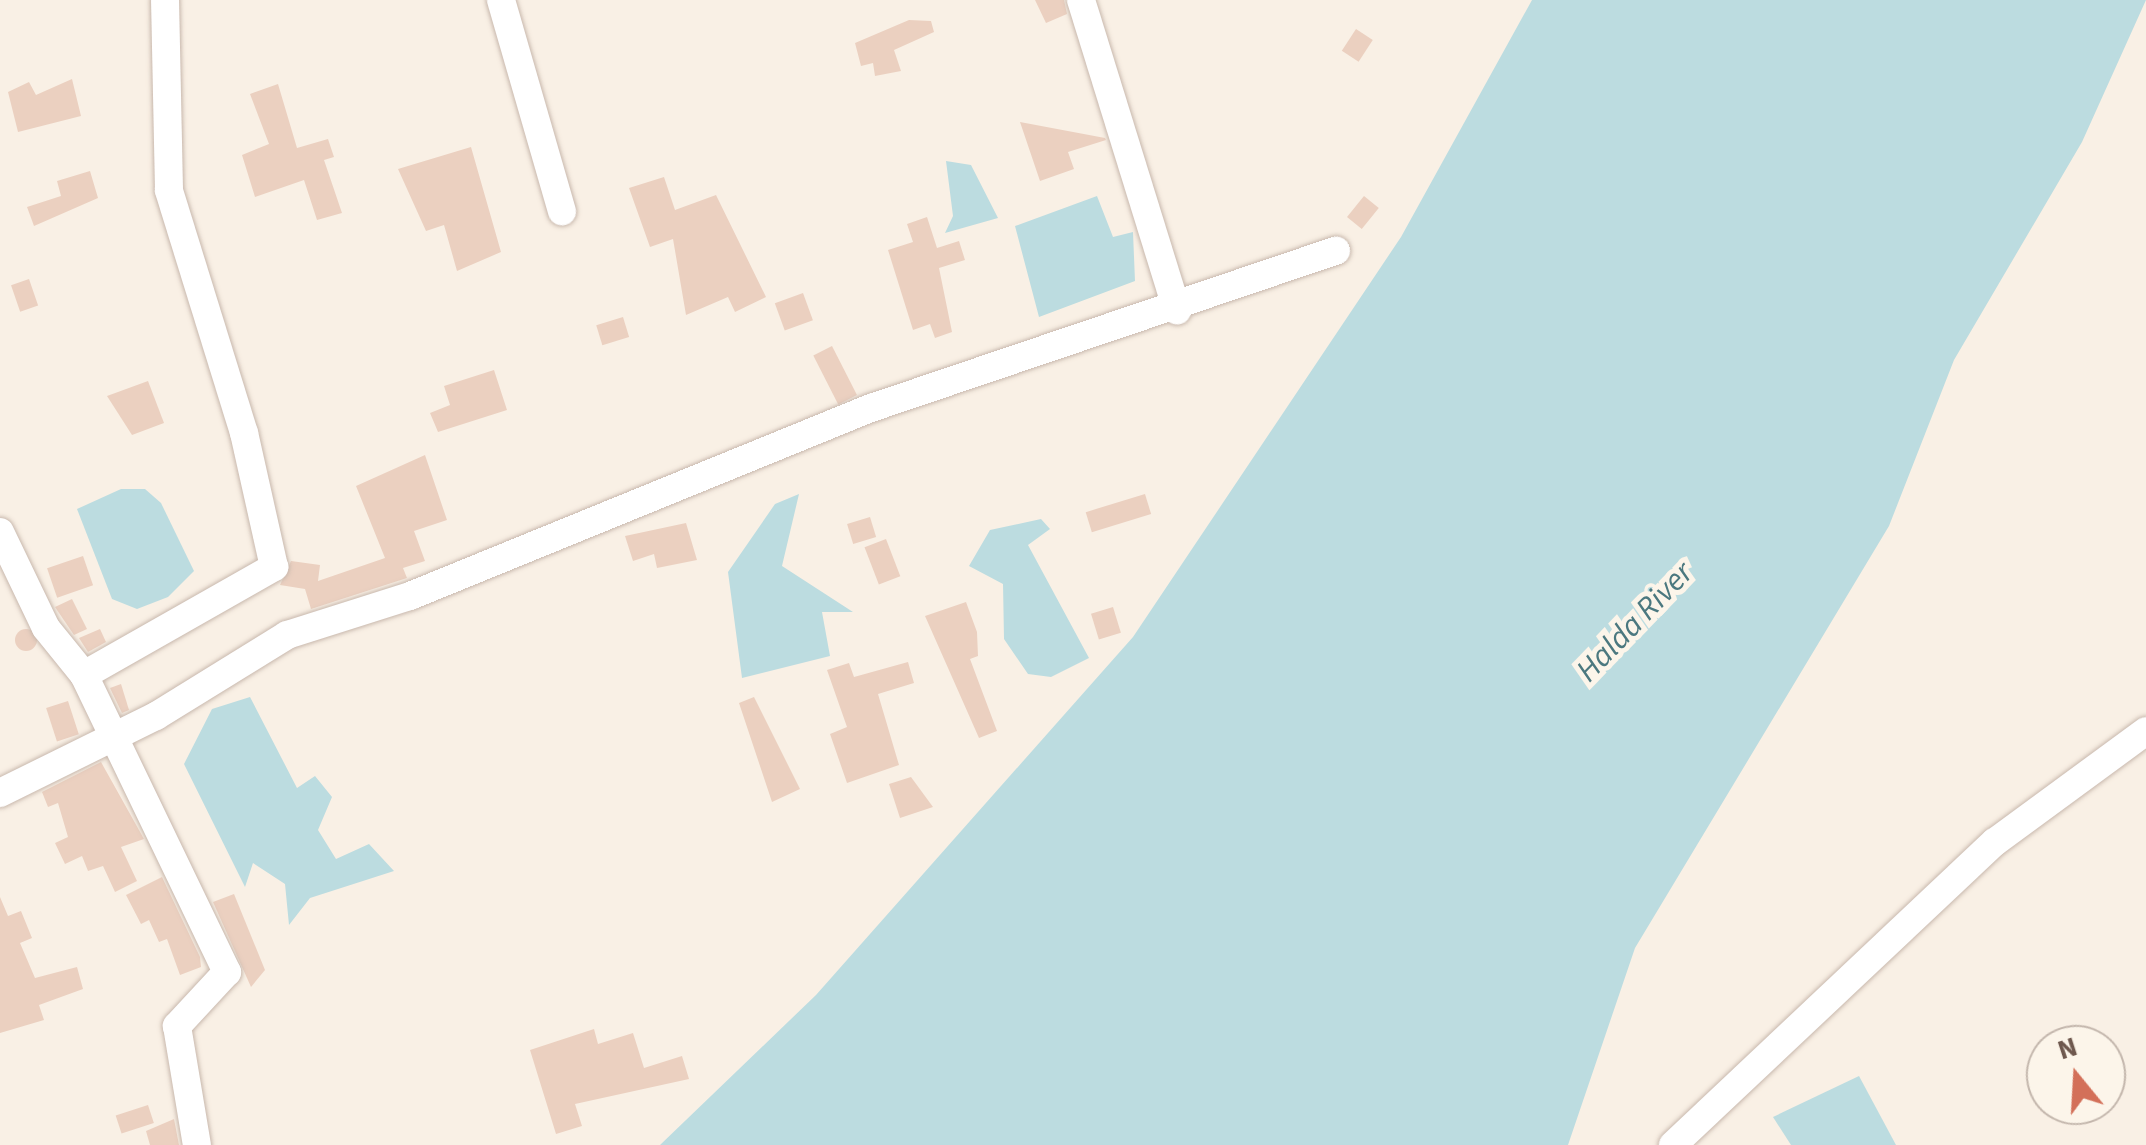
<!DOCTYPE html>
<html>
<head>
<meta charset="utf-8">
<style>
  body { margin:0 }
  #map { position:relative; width:2146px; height:1145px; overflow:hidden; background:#f9f0e5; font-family:"Source Sans 3",sans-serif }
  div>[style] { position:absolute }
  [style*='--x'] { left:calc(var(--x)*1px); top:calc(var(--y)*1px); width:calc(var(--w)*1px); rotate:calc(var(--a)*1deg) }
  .water>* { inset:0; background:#bcdce0 }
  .building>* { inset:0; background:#ebd0c0; transform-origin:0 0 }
  .round { border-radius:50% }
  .roads { filter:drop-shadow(0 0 2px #c8b8ad) drop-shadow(0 0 2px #c8b8ad) }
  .minor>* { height:28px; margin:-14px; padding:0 14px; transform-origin:14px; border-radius:14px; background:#fff }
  span { translate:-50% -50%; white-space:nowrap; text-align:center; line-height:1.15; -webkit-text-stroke:10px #fcf5ea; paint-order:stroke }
  .water-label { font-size:32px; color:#4b787f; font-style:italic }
  .north { position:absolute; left:2026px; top:1025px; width:100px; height:100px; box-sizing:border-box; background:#fcf5ea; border:2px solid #c3b6ac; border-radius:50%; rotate:342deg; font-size:28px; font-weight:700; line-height:40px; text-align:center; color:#6e584e }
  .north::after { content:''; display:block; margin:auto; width:35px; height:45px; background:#d37059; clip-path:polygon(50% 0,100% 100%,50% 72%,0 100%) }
</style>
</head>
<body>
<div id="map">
  <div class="water">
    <i style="clip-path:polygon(1532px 0,2146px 0,2082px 142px,1954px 360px,1889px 526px,1635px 948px,1568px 1145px,660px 1145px,816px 995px,1133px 637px,1401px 237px)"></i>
    <i style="clip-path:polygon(946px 161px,971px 165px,998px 218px,945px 233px,953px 216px)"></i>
    <i style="clip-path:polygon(1097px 196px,1113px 237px,1133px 232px,1135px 281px,1039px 317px,1015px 226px)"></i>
    <i style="clip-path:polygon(121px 489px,145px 489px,161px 503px,194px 571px,168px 597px,137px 609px,112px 599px,77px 509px)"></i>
    <i style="clip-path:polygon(799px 494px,782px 566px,853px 612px,822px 612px,830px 656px,742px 678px,728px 572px,775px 504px)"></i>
    <i style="clip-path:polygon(1041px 519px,1050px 529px,1028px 545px,1089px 658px,1051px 677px,1028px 674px,1004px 639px,1003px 584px,969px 566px,990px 530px)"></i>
    <i style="clip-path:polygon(250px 697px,297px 788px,315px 776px,332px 797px,318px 830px,336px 859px,369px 844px,394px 871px,310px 898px,289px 925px,285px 884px,253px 863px,245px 887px,184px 764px,212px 709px)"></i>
    <i style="clip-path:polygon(1859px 1076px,1896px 1145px,1791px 1145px,1773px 1117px)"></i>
  </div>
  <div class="building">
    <i style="clip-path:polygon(1035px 0,1064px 0,1067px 14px,1046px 23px)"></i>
    <i style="clip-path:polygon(909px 20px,931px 21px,934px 32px,894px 50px,901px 71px,875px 76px,873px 63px,861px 66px,855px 43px)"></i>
    <i style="left:1356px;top:29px;width:20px;height:26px;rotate:33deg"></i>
    <i style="clip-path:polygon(72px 79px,81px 116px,18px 132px,8px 92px,29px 82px,36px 95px)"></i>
    <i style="clip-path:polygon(278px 84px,297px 148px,328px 139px,334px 157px,324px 160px,342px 213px,317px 220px,304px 180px,255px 197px,242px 155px,269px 144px,250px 94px)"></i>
    <i style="clip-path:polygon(1020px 122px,1105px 138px,1106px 140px,1068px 152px,1074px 169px,1040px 181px)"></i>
    <i style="clip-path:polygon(471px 147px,501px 252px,457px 271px,444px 225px,426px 231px,398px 169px)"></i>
    <i style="clip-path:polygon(90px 171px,98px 198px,34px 226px,27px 207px,61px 196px,57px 181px)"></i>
    <i style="clip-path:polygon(664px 177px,675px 210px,716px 195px,766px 297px,735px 312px,728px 297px,686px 315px,673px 239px,650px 247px,629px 188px)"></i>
    <i style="left:1364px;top:196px;width:19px;height:27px;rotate:39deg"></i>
    <i style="clip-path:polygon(927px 217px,937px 248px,959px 241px,965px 260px,939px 268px,952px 332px,935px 338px,930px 324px,913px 330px,888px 250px,913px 242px,907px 224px)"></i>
    <i style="left:29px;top:279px;width:28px;height:19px;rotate:71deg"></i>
    <i style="left:803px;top:293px;width:29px;height:30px;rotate:70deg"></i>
    <i style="left:623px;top:317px;width:21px;height:28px;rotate:73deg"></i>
    <i style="left:832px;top:346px;width:55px;height:21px;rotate:63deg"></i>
    <i style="clip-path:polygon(494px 370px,507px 410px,438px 432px,430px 413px,450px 405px,444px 386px)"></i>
    <i style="clip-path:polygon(148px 381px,164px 423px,132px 435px,107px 396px)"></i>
    <i style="clip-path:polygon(425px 455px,447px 520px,414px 531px,425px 561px,403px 568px,407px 578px,311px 609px,305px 589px,280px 585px,291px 561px,320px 565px,318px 581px,385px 558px,356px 486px)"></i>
    <i style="left:1145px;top:494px;width:21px;height:62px;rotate:73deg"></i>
    <i style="left:870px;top:517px;width:21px;height:24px;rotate:73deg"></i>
    <i style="clip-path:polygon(686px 523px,697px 560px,657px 568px,654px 554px,633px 561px,625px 536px)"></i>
    <i style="left:886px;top:539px;width:40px;height:23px;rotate:69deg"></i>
    <i style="left:83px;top:556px;width:31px;height:38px;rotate:71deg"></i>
    <i style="clip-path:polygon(72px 599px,87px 629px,74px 635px,55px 607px)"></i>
    <i style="clip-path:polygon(966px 602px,977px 632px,978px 656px,970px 659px,997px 731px,979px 738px,925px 616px)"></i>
    <i style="left:1113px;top:607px;width:27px;height:23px;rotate:73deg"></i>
    <i style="clip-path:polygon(100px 629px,106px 642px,88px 652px,79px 638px)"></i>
    <i class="round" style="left:15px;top:629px;width:22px;height:22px"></i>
    <i style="clip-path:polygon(908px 662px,914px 683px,878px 694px,899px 765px,847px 783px,830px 734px,847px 727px,827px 670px,849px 663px,854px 677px)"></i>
    <i style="clip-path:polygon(121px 684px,129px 710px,122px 713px,110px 688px)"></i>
    <i style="clip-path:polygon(754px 697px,800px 789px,772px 802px,739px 703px)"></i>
    <i style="left:68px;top:701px;width:35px;height:23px;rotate:72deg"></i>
    <i style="clip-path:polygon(101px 762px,144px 839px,121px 847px,137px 881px,115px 892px,103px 866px,88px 871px,82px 856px,65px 864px,55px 843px,68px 837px,58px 803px,48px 807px,42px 792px)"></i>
    <i style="clip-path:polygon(911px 777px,933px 807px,900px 818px,889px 784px)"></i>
    <i style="clip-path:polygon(162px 877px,200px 957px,201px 967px,180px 975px,167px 939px,159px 942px,149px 920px,141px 924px,126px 895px)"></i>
    <i style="clip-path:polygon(234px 894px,265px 970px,251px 987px,213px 902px)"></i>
    <i style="clip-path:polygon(0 897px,8px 916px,21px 911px,32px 938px,20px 943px,35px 978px,77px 967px,83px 989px,39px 1005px,44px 1020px,0 1033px)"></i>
    <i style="clip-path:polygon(594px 1029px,598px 1044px,633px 1033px,644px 1068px,682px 1056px,689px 1079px,575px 1104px,582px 1126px,556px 1134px,530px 1050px)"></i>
    <i style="left:148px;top:1105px;width:19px;height:34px;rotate:72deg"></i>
    <i style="clip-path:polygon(174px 1119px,179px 1145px,150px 1145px,146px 1131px)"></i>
  </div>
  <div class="roads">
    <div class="minor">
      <i style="--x:501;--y:0;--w:220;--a:73.9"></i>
      <i style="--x:1081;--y:0;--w:325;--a:72.8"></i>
      <i style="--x:0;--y:532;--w:106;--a:64.4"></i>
      <i style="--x:46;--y:628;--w:60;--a:51"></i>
      <i style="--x:84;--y:675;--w:330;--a:64.3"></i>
      <i style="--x:227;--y:972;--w:74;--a:132.8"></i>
      <i style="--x:177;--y:1026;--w:121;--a:80.5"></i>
      <i style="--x:84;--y:675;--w:219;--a:-29.6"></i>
      <i style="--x:274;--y:567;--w:137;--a:-102.6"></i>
      <i style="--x:244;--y:433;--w:254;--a:-107.2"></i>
      <i style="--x:169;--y:190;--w:190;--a:-91.2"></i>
      <i style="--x:0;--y:793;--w:174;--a:-26.3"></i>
      <i style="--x:156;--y:716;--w:154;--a:-31.7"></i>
      <i style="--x:287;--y:635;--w:129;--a:-17.6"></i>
      <i style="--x:410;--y:596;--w:498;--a:-22.2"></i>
      <i style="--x:871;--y:408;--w:491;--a:-18.7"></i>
      <i style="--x:1673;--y:1145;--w:442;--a:-43.3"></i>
      <i style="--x:1995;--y:842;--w:187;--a:-36.3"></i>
    </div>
  </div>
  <div class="water-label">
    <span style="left:1635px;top:622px;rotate:-46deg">Halda River</span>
  </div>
  <div class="north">N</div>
</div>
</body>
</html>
